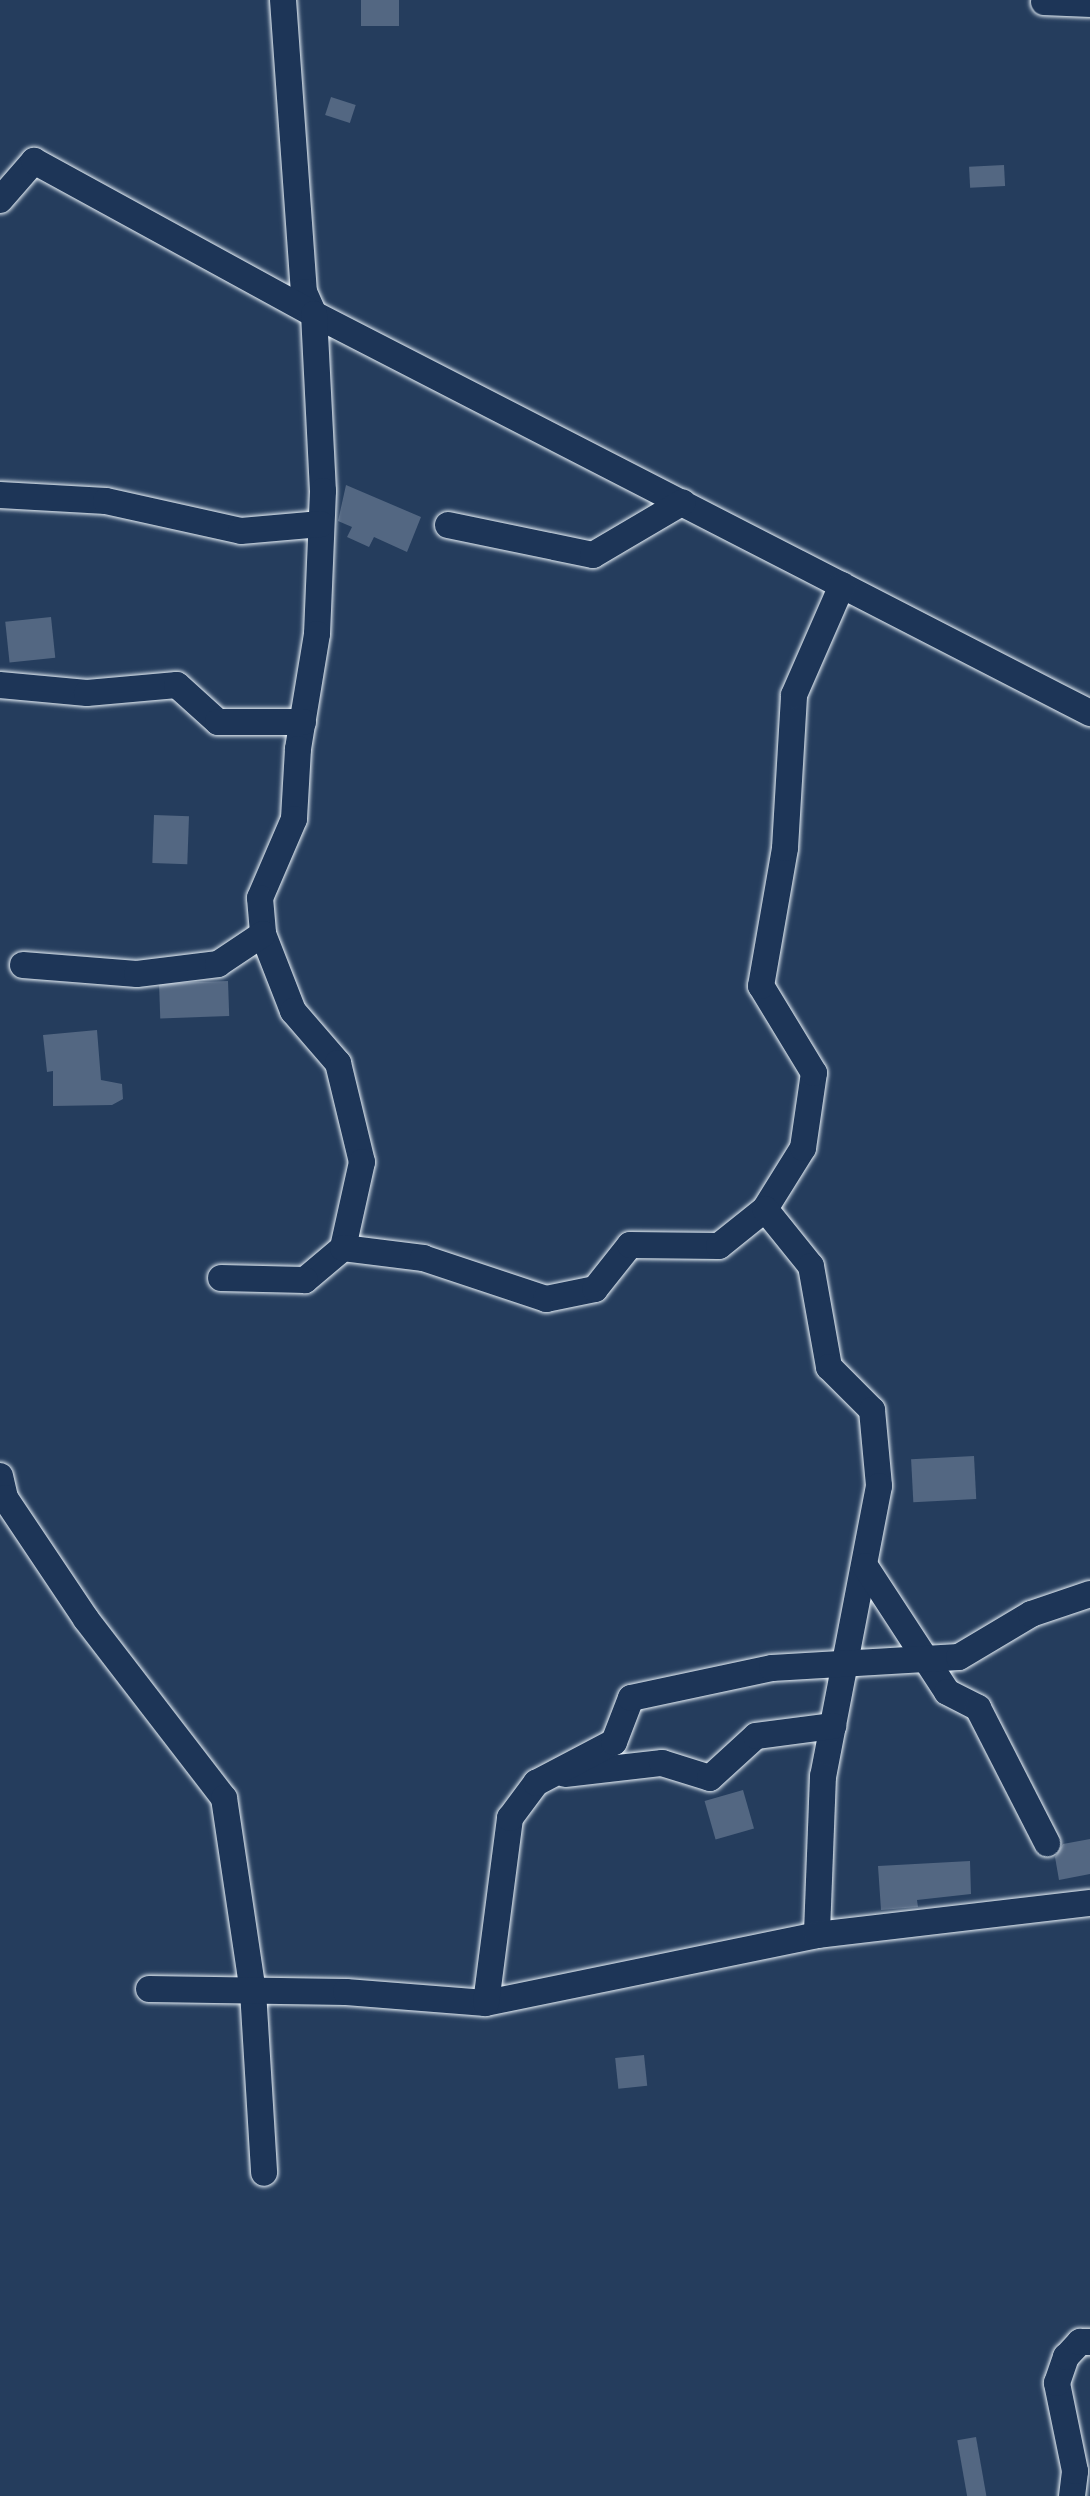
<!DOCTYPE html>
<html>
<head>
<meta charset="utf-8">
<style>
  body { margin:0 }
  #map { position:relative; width:1090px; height:2496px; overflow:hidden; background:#253d5d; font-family:Itim,sans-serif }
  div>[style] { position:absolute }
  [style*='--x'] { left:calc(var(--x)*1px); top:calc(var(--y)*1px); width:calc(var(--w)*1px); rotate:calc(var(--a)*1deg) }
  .building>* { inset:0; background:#536782; transform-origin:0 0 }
  .roads { filter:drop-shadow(0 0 2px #e8f1f8) drop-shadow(0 0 2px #e8f1f8) }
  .street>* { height:26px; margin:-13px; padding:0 13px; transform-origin:13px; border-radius:13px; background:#1d3557 }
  span { translate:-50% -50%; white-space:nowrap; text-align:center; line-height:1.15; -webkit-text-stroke:6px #1d3557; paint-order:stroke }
</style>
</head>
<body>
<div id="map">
  <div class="building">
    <i style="left:361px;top:0;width:38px;height:26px"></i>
    <i style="left:331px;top:97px;width:26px;height:19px;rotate:18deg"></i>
    <i style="left:1004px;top:165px;width:21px;height:35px;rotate:87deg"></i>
    <i style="clip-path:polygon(346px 485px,421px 517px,407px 552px,374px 537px,369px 547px,347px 537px,352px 527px,338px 521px)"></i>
    <i style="left:51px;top:617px;width:41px;height:46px;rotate:84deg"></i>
    <i style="left:154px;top:815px;width:35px;height:48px;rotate:2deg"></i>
    <i style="left:228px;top:981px;width:35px;height:69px;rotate:88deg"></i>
    <i style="clip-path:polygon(97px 1030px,101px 1080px,122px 1084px,123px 1099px,112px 1105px,53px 1106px,53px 1071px,47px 1072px,43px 1035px)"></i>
    <i style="left:974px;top:1456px;width:43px;height:63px;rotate:87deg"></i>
    <i style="left:743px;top:1790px;width:40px;height:40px;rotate:74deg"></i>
    <i style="clip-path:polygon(1090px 1839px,1090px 1874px,1059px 1880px,1055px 1857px,1063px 1844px)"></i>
    <i style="clip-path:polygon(970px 1861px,971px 1894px,917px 1900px,918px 1907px,881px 1910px,878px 1866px)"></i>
    <i style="left:644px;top:2055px;width:31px;height:29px;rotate:84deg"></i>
    <i style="left:976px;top:2437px;width:60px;height:19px;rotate:80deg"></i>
  </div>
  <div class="roads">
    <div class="street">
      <i style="--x:283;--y:0;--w:293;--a:85.9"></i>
      <i style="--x:304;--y:292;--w:24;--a:66"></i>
      <i style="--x:314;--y:314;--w:873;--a:27.21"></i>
      <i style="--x:1044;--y:2;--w:46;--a:2.5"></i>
      <i style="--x:0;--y:200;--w:52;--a:-48.9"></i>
      <i style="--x:34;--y:161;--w:319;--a:28.7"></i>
      <i style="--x:314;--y:314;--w:177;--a:87.1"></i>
      <i style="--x:323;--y:491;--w:143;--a:92.4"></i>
      <i style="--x:317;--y:634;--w:117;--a:99.4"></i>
      <i style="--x:298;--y:749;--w:70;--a:93.3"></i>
      <i style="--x:294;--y:819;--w:86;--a:113.3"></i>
      <i style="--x:260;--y:898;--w:36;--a:85"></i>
      <i style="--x:263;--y:934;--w:83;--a:68.7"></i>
      <i style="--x:293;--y:1011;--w:69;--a:49.1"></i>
      <i style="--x:338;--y:1063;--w:102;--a:76.4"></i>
      <i style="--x:362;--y:1162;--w:88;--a:102.5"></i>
      <i style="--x:343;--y:1248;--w:50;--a:139.9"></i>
      <i style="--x:305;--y:1280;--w:84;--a:-178.6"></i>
      <i style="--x:0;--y:495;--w:106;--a:3.2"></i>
      <i style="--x:106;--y:501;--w:138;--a:12.5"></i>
      <i style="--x:241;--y:531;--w:80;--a:-5"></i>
      <i style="--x:448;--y:525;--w:148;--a:11.7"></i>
      <i style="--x:593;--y:555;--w:104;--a:-30.5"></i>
      <i style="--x:0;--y:685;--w:87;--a:5.3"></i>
      <i style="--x:87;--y:693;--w:90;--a:-5.1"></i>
      <i style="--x:177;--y:685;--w:55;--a:42.1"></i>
      <i style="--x:218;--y:722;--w:85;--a:0"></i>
      <i style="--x:23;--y:965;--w:114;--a:4.5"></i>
      <i style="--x:137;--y:974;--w:82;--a:-7"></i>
      <i style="--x:218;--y:964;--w:54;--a:-33.7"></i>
      <i style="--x:765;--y:1209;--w:72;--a:-58.1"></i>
      <i style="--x:803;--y:1148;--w:76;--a:-81.7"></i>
      <i style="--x:814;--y:1073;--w:102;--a:-121.3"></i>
      <i style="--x:761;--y:986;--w:140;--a:-80.1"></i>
      <i style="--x:785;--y:848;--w:153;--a:-86.6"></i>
      <i style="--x:794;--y:695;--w:120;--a:-66.4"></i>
      <i style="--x:343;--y:1248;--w:81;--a:7.1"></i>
      <i style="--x:423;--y:1258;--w:130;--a:18.4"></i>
      <i style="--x:546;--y:1299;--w:50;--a:-11.5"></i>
      <i style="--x:595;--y:1289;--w:56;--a:-51.5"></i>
      <i style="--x:630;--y:1245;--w:89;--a:0.6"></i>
      <i style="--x:719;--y:1246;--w:59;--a:-38.8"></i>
      <i style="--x:765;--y:1209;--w:73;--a:51.1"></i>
      <i style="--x:811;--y:1266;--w:103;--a:79.9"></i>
      <i style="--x:829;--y:1367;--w:61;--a:45"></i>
      <i style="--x:872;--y:1410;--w:76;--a:84.7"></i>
      <i style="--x:879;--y:1486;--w:295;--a:100.9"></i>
      <i style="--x:823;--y:1776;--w:159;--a:92.2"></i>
      <i style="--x:0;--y:1476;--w:23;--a:77"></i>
      <i style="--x:5;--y:1498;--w:146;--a:56.2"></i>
      <i style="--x:86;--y:1619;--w:226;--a:52.4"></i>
      <i style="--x:224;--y:1798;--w:195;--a:81.5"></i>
      <i style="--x:253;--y:1991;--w:182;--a:86.5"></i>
      <i style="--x:865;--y:1566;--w:150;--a:56.9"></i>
      <i style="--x:947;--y:1692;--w:35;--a:27"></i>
      <i style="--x:978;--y:1708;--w:152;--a:62.9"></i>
      <i style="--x:565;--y:1774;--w:98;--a:-6.5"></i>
      <i style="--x:662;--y:1763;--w:50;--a:17.4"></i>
      <i style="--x:710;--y:1778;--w:62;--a:-42.4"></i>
      <i style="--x:756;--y:1736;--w:78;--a:-7.4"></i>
      <i style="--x:149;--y:1989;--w:197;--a:0.9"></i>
      <i style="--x:346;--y:1992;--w:140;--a:4.5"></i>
      <i style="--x:486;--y:2003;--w:338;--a:-11.6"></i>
      <i style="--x:817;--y:1935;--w:275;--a:-6.7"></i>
      <i style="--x:486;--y:2003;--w:187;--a:-82.6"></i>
      <i style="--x:510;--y:1818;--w:44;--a:-53.4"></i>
      <i style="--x:536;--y:1783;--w:88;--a:-27.7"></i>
      <i style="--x:614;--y:1742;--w:47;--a:-68.9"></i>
      <i style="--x:631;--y:1698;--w:144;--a:-12"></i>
      <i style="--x:772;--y:1668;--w:187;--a:-3.4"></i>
      <i style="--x:959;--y:1657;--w:84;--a:-30.8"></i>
      <i style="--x:1031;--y:1614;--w:62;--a:-18.7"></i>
      <i style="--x:1072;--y:2496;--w:25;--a:-83"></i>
      <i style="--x:1075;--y:2471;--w:90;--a:-101.6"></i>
      <i style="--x:1057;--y:2383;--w:28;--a:-71"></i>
      <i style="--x:1066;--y:2357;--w:21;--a:-47"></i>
      <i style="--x:1080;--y:2342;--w:10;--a:0"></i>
    </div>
  </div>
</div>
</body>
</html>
